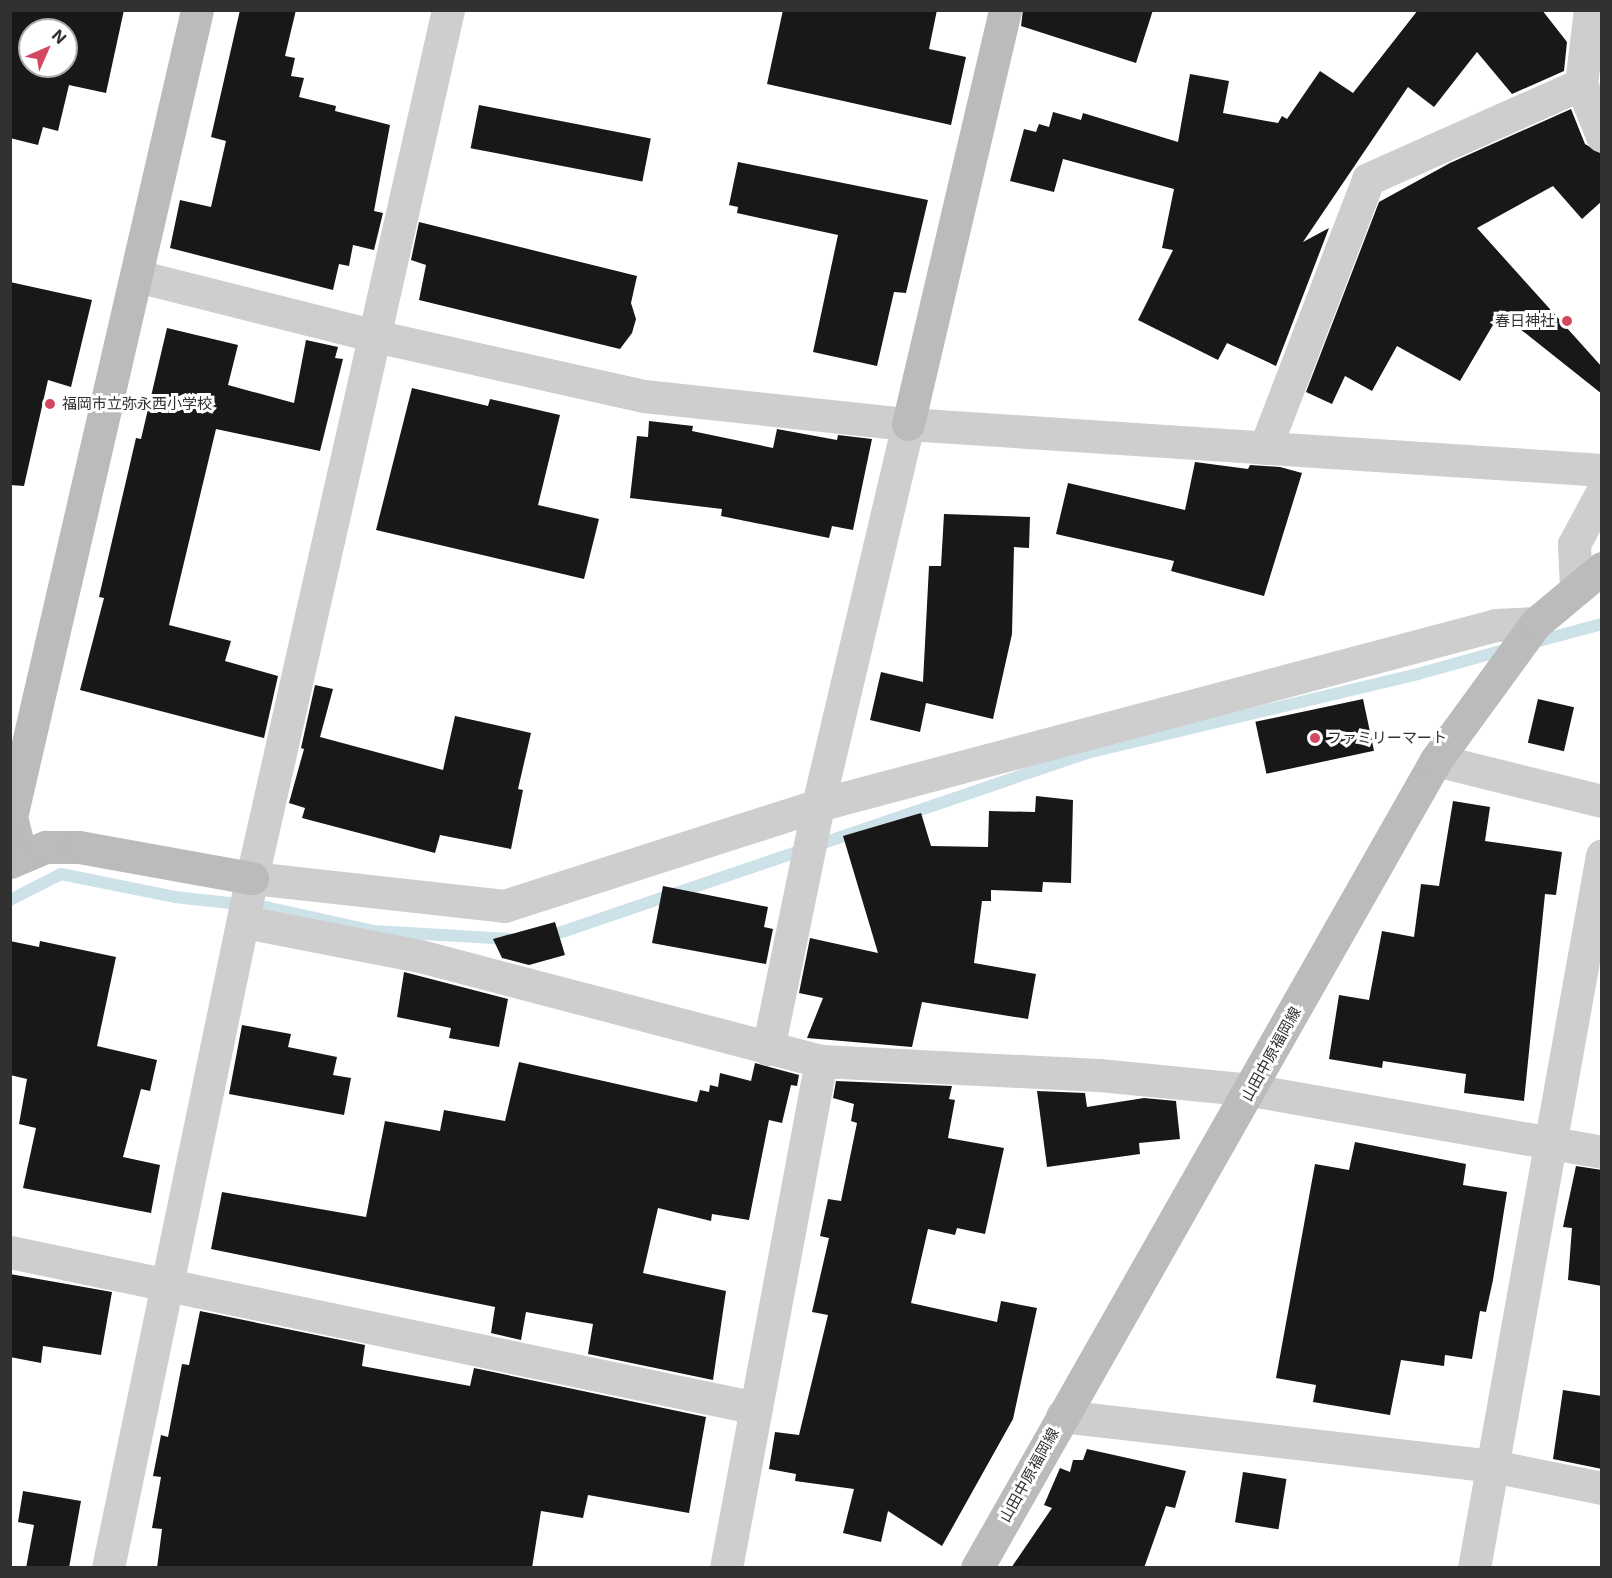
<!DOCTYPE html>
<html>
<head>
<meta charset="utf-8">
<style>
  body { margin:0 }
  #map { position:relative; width:1612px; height:1578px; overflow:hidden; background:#fff; font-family:Inter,"Noto Sans JP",sans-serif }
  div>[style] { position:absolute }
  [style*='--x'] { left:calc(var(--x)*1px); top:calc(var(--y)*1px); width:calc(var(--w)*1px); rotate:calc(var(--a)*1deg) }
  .stream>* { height:12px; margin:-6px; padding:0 6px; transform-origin:6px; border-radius:6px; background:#cde1e8 }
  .building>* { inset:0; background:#181818; transform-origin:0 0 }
  .street>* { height:33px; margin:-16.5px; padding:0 16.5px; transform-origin:16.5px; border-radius:16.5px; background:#cecece }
  .secondary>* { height:33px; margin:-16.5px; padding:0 16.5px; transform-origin:16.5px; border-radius:16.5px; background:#bbb }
  .dots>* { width:16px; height:16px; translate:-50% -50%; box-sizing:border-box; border:3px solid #fff; border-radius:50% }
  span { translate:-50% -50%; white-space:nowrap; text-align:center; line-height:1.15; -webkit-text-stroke:6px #fff; paint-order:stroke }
  .poi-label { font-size:15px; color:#313131 }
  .right { translate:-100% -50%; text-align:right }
  .left { translate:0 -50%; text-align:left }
  .street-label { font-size:15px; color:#313131 }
  .frame { position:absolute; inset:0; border:12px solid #313131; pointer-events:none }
  .north { position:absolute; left:18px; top:18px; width:60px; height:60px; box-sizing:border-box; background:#fff; border:2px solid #adadad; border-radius:50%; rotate:45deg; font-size:16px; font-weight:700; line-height:24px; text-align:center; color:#313131 }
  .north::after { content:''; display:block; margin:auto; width:21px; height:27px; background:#d44761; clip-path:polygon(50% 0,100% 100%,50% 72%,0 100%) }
</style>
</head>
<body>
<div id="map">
  <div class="stream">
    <i style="--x:1531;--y:643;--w:73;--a:-15"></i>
    <i style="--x:10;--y:900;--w:57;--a:-27"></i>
    <i style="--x:61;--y:874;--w:116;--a:11.4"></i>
    <i style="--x:175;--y:897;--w:92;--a:6.3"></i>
    <i style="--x:266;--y:907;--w:111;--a:12.5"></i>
    <i style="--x:374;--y:931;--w:136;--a:3.4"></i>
    <i style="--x:542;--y:936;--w:14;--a:-8"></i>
    <i style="--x:556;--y:934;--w:561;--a:-18.82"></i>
    <i style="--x:1087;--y:753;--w:340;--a:-13.4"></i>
    <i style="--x:1418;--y:674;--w:97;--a:-15.6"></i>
  </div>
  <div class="building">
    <i style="clip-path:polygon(evenodd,10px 10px,124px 10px,106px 93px,69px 85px,58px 131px,43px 127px,38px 145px,10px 138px,10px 10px,30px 30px,66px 30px,66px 66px,30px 66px,30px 30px)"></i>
    <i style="clip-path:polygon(240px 10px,296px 10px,285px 56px,295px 58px,291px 76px,304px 78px,299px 97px,336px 106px,335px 111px,390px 125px,374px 211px,383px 213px,374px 250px,353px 245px,349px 266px,339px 264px,333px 290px,170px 248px,180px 200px,211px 207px,226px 141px,211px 137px)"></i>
    <i style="clip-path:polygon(783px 10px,937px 10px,929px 49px,966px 57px,951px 125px,767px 84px)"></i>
    <i style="clip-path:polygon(1023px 10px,1153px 10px,1136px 63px,1021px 26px)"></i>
    <i style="clip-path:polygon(1418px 10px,1542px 10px,1567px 42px,1564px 71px,1512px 94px,1477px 52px,1434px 107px,1408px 87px,1303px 242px,1329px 228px,1276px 366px,1227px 343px,1218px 360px,1138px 320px,1173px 250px,1162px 248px,1174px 189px,1063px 159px,1054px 192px,1010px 181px,1024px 129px,1036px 132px,1039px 124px,1049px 127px,1053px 112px,1081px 120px,1083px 113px,1178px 142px,1190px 74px,1229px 81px,1223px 113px,1278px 123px,1282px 116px,1287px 119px,1320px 71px,1353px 93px)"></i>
    <i style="left:479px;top:105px;width:175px;height:44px;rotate:11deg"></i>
    <i style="clip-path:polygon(1571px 109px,1585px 144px,1602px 154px,1602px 201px,1582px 219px,1553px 186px,1477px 228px,1602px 367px,1602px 394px,1500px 313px,1460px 381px,1397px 346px,1372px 391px,1345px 376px,1332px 404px,1306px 392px,1379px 202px,1450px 163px)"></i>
    <i style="clip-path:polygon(738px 162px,928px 200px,906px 293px,894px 292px,877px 366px,813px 352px,838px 235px,737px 213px,738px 207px,729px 205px)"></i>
    <i style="clip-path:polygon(419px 222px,637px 276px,631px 303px,636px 319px,632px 333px,620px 349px,419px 300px,426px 265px,411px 260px)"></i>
    <i style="clip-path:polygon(10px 282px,92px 300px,71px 387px,48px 380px,24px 486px,10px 485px)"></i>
    <i style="clip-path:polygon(167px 328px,238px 345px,228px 385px,294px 403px,306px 340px,338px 347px,335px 358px,343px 359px,320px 451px,216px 429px,169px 625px,231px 641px,225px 661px,278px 676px,264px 738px,80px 690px,104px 598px,99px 597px,136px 438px,141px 439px)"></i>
    <i style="clip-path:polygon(412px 388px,488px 406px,490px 399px,560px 415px,538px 505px,599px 519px,584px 579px,376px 530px)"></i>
    <i style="clip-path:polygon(649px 421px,693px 426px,692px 431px,773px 448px,777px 429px,837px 440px,838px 435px,872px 439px,853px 530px,832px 526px,829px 538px,721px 516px,722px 509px,630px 498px,637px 436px,648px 437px)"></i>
    <i style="clip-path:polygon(1195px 462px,1248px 469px,1250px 465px,1280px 467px,1302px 473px,1264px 596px,1171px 571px,1174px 561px,1056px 534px,1068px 483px,1185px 510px)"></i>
    <i style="clip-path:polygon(944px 514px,1030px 517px,1029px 548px,1014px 547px,1012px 634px,993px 719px,926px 703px,920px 732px,870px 720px,881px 672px,923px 682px,929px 566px,941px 566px)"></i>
    <i style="clip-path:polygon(315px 685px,333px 689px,320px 737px,443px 770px,455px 716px,531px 733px,518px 789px,523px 790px,511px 849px,440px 835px,435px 853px,302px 818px,305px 808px,289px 803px,304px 749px,301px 748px)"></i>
    <i style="left:1363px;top:699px;width:53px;height:110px;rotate:78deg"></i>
    <i style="left:1538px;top:699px;width:37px;height:45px;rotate:13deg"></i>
    <i style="clip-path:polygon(1036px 796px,1073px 800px,1071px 883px,1043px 882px,1042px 892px,991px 890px,991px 901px,982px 901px,974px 963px,1036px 974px,1028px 1019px,922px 1002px,912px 1047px,807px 1038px,823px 998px,799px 993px,810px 938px,878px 953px,843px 836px,921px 813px,931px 846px,988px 847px,989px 811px,1035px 812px)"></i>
    <i style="clip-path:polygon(1453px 801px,1490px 807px,1485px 841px,1562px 852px,1556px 895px,1545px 894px,1524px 1101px,1464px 1093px,1466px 1074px,1383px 1061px,1382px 1068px,1329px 1059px,1339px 995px,1369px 1000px,1382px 931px,1414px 937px,1421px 884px,1439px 886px)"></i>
    <i style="clip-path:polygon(663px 886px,768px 907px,764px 927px,773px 929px,766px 964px,652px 943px)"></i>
    <i style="clip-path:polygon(555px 922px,565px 955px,529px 965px,502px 958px,493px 939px)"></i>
    <i style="clip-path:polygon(10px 941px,39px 947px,40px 941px,116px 957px,97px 1046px,157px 1060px,150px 1091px,141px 1089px,123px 1157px,160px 1165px,151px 1213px,23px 1188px,36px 1128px,19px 1124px,27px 1079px,10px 1075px)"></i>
    <i style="clip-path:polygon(404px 972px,508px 999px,499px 1047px,449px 1038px,451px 1028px,397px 1017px)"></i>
    <i style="clip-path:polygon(242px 1025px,291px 1034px,288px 1047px,337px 1057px,333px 1075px,351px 1078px,344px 1115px,229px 1094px)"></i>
    <i style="clip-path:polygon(519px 1062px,697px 1102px,700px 1090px,709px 1092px,710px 1085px,718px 1087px,720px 1073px,751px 1081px,755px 1063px,799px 1075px,797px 1086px,791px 1085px,782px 1123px,769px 1120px,749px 1220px,712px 1214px,711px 1221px,658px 1208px,643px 1273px,726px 1291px,713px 1380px,588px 1354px,593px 1324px,526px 1312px,521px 1340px,491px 1333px,495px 1307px,211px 1249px,222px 1192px,366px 1217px,385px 1121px,440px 1131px,444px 1110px,505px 1121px)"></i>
    <i style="clip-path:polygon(836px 1081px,952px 1086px,949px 1099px,955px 1100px,948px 1138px,1004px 1148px,985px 1234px,957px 1228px,955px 1235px,928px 1229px,911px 1303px,997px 1322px,1001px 1301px,1037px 1308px,1013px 1419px,942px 1546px,888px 1511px,881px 1542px,843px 1533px,854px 1489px,795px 1481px,796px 1474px,769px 1469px,775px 1432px,799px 1435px,828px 1315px,812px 1312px,829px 1238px,820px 1236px,828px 1199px,841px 1201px,857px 1123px,851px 1121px,854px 1104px,833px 1098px)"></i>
    <i style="clip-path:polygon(1037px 1091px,1085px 1093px,1087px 1107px,1144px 1098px,1176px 1101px,1180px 1139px,1139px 1143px,1140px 1154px,1047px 1167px)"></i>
    <i style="clip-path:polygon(1355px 1142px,1466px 1164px,1463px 1185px,1507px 1192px,1493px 1280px,1486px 1312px,1480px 1311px,1472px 1359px,1445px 1355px,1444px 1366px,1401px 1360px,1390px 1415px,1313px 1402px,1316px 1385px,1276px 1378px,1315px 1164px,1349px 1170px)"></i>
    <i style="clip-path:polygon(1576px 1166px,1602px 1170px,1602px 1286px,1568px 1280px,1572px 1228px,1563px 1227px)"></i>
    <i style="clip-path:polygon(10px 1274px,112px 1292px,101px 1355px,43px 1346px,41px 1363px,10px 1357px)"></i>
    <i style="clip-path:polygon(200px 1311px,365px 1345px,362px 1366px,470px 1386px,474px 1368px,706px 1417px,689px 1513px,588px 1495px,583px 1518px,541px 1511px,532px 1568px,157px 1568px,162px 1529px,152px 1528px,161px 1477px,153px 1476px,161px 1435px,168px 1437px,182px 1364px,189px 1365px)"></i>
    <i style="clip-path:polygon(1563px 1390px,1602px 1396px,1602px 1469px,1553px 1459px)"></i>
    <i style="clip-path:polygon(1087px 1449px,1186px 1471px,1175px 1508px,1166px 1506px,1144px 1568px,1011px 1568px,1052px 1508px,1044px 1505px,1060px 1468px,1070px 1472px,1073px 1460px,1083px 1460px)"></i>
    <i style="left:1243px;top:1472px;width:44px;height:51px;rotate:9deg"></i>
    <i style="clip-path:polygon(23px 1491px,81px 1501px,69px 1568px,26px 1568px,34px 1525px,18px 1522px)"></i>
  </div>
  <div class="street">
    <i style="--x:1581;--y:84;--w:56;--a:68"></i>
    <i style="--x:137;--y:276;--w:245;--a:14.1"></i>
    <i style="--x:375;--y:336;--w:276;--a:12.6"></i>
    <i style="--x:644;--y:396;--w:265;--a:6.1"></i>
    <i style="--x:908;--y:424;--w:696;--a:3.79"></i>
    <i style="--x:1265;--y:448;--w:288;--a:-69"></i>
    <i style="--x:1368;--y:179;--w:233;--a:-24"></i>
    <i style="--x:1581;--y:84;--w:75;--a:-83.1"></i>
    <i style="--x:1576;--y:587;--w:43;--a:-92.7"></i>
    <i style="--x:1574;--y:544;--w:59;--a:-61.7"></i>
    <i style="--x:1436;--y:760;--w:171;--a:13.9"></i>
    <i style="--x:252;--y:878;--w:254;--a:6.3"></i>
    <i style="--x:504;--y:906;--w:330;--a:-17.8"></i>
    <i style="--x:818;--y:805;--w:701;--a:-14.87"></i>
    <i style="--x:1496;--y:625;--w:40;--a:-2.9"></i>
    <i style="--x:245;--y:922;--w:178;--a:11"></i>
    <i style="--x:420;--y:956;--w:415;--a:14.7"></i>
    <i style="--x:821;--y:1061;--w:278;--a:2.9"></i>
    <i style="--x:1099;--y:1075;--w:153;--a:5.6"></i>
    <i style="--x:1251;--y:1090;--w:356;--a:10"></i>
    <i style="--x:768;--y:1049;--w:249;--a:-78.4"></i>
    <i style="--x:818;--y:805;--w:391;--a:-76.7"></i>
    <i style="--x:10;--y:1252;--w:762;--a:11.81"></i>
    <i style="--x:1062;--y:1416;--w:433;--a:6.6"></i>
    <i style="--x:1492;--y:1466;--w:112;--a:11.3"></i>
    <i style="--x:108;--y:1568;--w:687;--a:-78.25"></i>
    <i style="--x:248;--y:895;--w:907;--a:-77.27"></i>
    <i style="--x:726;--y:1568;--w:516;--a:-79.39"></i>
    <i style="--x:1474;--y:1568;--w:724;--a:-79.82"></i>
  </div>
  <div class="secondary">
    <i style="--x:908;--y:424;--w:425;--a:-76.8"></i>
    <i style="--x:21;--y:856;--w:40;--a:-104.4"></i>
    <i style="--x:11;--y:817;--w:828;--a:-77.02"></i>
    <i style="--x:10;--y:862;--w:39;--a:-23"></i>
    <i style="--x:46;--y:847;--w:33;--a:0"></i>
    <i style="--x:79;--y:847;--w:176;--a:10.2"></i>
    <i style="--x:977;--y:1568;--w:929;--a:-60.4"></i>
    <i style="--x:1436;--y:760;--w:170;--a:-53.9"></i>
    <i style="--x:1536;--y:623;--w:86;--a:-39.8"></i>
  </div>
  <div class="dots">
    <i style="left:1567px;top:321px;background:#d44761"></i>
    <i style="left:50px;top:404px;background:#d44761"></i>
    <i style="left:1315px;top:738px;background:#d44761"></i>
  </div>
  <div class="poi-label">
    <span class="right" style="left:1555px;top:321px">春日神社</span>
    <span class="left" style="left:62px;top:404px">福岡市立弥永西小学校</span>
    <span class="left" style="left:1327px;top:738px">ファミリーマート</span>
  </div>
  <div class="street-label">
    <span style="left:1271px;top:1054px;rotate:-61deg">山田中原福岡線</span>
    <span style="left:1029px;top:1475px;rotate:-61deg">山田中原福岡線</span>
  </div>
  <div class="frame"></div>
  <div class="north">N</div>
</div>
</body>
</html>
